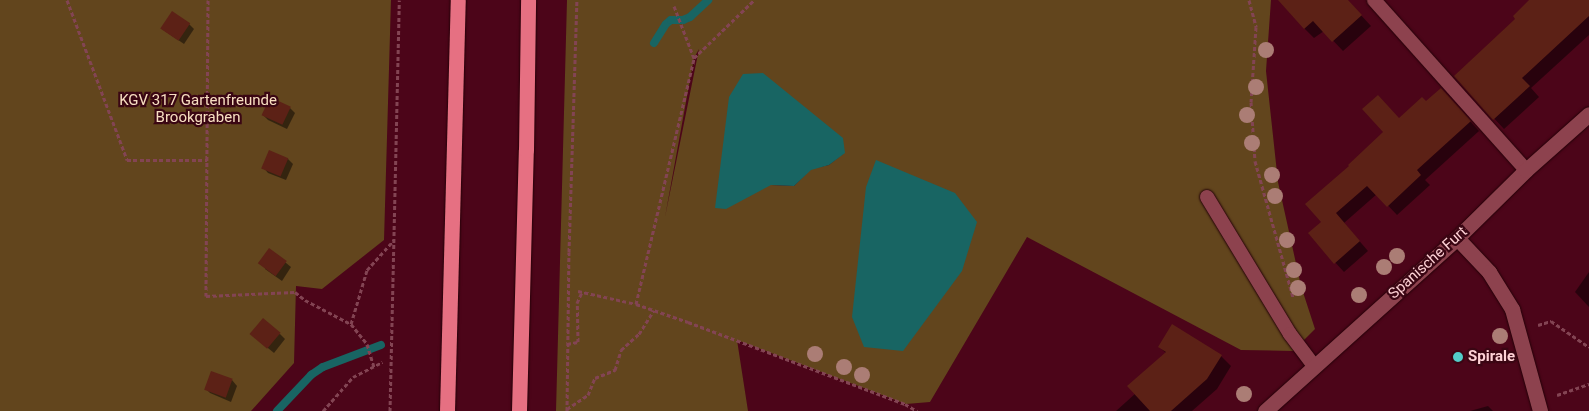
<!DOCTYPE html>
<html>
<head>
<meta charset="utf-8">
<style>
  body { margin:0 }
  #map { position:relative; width:1589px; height:411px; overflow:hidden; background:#4c0519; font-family:Roboto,sans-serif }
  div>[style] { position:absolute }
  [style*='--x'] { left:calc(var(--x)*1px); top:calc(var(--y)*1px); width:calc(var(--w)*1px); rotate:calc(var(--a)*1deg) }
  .green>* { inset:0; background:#62451d }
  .water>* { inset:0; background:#186563 }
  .shadow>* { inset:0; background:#0007 }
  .stream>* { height:8px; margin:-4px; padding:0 4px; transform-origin:4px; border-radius:4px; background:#186563 }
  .building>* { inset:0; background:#5c2116; transform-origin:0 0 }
  .path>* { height:3px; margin-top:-1.5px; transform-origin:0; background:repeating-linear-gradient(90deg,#834453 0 4px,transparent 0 6.5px) }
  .roads { filter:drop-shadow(0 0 1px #240208) drop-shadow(0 0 1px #240208) }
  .lane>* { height:14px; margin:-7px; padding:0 7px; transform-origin:7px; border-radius:7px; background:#8d424e }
  .street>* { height:15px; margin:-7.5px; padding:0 7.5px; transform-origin:7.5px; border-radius:7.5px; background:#8d424e }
  .highway>* { height:15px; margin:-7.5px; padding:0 7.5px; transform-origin:7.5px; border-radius:7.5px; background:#e67082 }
  .trees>* { width:16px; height:16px; margin:-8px; border-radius:50%; background:#ab7d75 }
  .dots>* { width:14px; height:14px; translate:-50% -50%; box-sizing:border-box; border:2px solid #3a0613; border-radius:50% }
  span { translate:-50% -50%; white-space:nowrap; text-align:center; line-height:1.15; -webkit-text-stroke:4.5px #3a0613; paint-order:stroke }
  .park-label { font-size:15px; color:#f8dfc1 }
  .street-label { font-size:15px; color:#ffd2d6 }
  .poi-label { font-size:15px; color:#ffd2d6; font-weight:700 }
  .left { translate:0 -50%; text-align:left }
</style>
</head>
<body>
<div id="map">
  <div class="green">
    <i style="clip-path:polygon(0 0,391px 0,384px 240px,322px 289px,296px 286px,294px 363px,251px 411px,0 411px)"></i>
    <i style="clip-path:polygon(evenodd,567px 0,1271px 0,1266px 71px,1278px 182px,1301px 286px,1315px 329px,1293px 351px,1241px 350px,1027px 237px,930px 402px,906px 404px,737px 340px,748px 411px,556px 411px,567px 0,699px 49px,665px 217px,694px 58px,699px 49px,567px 0,844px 153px,829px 165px,811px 169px,794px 186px,771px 185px,844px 153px)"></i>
  </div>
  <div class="water">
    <i style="clip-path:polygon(763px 73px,843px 138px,845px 153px,829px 165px,811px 170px,794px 186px,771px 185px,726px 209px,715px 208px,729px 97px,743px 74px)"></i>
    <i style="clip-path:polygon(876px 160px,955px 193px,977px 222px,962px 271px,903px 351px,864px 347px,852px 317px,866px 187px)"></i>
  </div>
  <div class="shadow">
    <i style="clip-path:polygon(1293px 0,1347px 0,1371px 26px,1343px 51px,1324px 31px,1314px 38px,1304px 28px)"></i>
    <i style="clip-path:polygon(1531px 0,1589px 0,1589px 35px,1531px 88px,1539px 97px,1504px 129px,1455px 76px,1517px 19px)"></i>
    <i style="clip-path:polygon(189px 24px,194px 29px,184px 44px,162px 29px)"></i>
    <i style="clip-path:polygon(1450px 99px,1479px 131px,1425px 180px,1430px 185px,1397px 215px,1377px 194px,1344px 223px,1368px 251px,1344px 272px,1309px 234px,1322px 222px,1351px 166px,1399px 120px,1426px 103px)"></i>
    <i style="clip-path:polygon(290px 108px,295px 113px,287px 129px,268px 120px,263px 115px)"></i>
    <i style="clip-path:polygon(269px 152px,288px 159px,293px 164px,286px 180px,268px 173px,263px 167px)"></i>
    <i style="clip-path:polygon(270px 250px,291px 267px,282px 281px,265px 269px)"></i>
    <i style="clip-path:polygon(1589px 272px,1589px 307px,1575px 292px)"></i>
    <i style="clip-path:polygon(1173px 326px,1221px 356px,1231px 366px,1217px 389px,1192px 411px,1116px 411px,1136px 393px,1166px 353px,1159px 347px)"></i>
    <i style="clip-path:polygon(280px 334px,285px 339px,274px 353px,257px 339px)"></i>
    <i style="clip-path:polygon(232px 380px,237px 386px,231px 402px,210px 393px,205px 388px)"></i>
    <i style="clip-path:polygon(1488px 406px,1493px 411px,1470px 411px)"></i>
  </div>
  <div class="stream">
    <i style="--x:654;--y:43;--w:22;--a:-58"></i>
    <i style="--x:666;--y:24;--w:6;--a:-39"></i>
    <i style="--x:671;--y:20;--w:12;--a:0"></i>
    <i style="--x:683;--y:20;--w:8;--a:-23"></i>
    <i style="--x:690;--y:17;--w:25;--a:-43"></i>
    <i style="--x:277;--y:411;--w:50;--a:-46.6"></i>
    <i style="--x:311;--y:375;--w:14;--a:-34"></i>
    <i style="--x:323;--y:367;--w:62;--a:-20.8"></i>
  </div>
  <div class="building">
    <i style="clip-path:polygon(1278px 0,1348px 0,1362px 15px,1332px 42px,1313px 21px,1304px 29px)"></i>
    <i style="clip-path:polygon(1529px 0,1589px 0,1589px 16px,1522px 78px,1530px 86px,1493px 120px,1454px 76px,1515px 19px,1513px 16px)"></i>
    <i style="left:172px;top:11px;width:22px;height:21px;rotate:34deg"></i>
    <i style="clip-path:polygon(1441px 88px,1471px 121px,1417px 170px,1421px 175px,1387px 207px,1367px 186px,1336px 213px,1360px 241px,1334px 264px,1308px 233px,1321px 222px,1305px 204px,1349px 166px,1348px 165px,1383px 132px,1362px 109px,1378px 95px,1399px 118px,1422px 97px,1426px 101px)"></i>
    <i style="left:270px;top:97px;width:23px;height:20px;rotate:25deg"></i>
    <i style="left:269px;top:150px;width:21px;height:20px;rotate:23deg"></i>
    <i style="left:269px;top:248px;width:22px;height:19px;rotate:36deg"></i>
    <i style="left:263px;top:318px;width:23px;height:21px;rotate:40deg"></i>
    <i style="clip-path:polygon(1172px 324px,1222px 355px,1207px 379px,1171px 411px,1150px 411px,1127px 386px,1166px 352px,1158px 347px)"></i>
    <i style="left:211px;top:371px;width:23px;height:20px;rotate:20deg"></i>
  </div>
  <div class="path">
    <i style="--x:67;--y:0;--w:171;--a:69.4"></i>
    <i style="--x:127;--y:160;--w:80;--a:0"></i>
    <i style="--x:208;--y:0;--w:296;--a:90.4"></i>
    <i style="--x:206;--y:296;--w:89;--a:-2.6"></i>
    <i style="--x:295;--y:292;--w:13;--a:39"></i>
    <i style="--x:305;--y:300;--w:52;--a:27.6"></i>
    <i style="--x:351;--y:324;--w:26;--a:51"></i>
    <i style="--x:367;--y:344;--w:24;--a:73"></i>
    <i style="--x:1249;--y:0;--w:28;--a:75"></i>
    <i style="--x:1256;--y:27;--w:75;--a:93.8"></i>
    <i style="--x:1251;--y:102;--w:59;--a:86.1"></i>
    <i style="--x:1255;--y:161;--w:141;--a:74.4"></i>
    <i style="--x:674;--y:6;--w:56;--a:69"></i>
    <i style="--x:578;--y:291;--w:59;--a:12.6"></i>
    <i style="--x:636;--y:304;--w:55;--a:19.1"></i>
    <i style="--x:688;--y:322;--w:232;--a:20.7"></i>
    <i style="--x:905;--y:404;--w:14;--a:30"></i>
    <i style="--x:636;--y:304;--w:253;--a:-76.7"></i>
    <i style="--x:694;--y:58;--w:83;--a:-44"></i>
    <i style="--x:351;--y:324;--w:56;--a:-73.5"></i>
    <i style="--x:367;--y:270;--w:40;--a:-48"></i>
    <i style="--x:1538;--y:325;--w:14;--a:-17"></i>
    <i style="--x:1551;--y:321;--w:46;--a:34.4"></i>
    <i style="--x:567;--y:344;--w:11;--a:-10"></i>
    <i style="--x:578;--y:342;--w:39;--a:-91"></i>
    <i style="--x:577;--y:303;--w:12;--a:-66"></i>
    <i style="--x:1557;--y:395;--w:34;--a:-19"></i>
    <i style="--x:567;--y:409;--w:25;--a:-34"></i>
    <i style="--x:588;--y:395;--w:18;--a:-68"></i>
    <i style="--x:595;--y:378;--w:22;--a:-22"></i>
    <i style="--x:615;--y:370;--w:21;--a:-73"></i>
    <i style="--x:621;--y:350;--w:24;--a:-42"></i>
    <i style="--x:639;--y:334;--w:28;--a:-58"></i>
    <i style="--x:323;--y:411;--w:45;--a:-48.6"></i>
    <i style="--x:353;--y:377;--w:33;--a:-27"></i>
    <i style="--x:390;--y:411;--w:411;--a:-88.7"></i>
    <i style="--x:567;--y:411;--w:159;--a:-89.3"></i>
    <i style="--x:569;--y:252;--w:252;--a:-88.2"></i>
  </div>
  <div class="roads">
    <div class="lane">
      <i style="--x:1374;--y:0;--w:228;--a:48.2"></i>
      <i style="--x:1207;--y:197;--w:160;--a:58.8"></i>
      <i style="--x:1290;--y:334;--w:40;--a:53"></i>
    </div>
    <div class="street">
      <i style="--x:1457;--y:238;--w:47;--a:46.7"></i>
      <i style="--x:1489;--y:272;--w:44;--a:58.1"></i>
      <i style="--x:1512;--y:309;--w:106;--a:74.6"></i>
      <i style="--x:1265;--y:411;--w:258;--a:-42"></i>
      <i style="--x:1457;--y:238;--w:97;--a:-44.6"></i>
      <i style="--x:1526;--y:170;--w:84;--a:-41.6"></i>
    </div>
    <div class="highway">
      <i style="--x:447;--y:411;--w:411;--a:-88.5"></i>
      <i style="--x:519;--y:411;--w:261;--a:-88.5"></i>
      <i style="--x:526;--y:150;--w:150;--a:-89.2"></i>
    </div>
  </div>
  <div class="trees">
    <i style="left:1266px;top:50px"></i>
    <i style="left:1256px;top:87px"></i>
    <i style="left:1247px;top:115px"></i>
    <i style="left:1252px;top:143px"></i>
    <i style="left:1272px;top:175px"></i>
    <i style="left:1275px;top:196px"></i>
    <i style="left:1287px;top:240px"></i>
    <i style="left:1397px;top:256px"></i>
    <i style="left:1384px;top:267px"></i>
    <i style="left:1294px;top:270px"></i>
    <i style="left:1298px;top:288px"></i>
    <i style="left:1359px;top:295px"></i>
    <i style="left:1500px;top:336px"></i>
    <i style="left:815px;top:354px"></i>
    <i style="left:844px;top:367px"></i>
    <i style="left:862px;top:375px"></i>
    <i style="left:1244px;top:394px"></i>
  </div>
  <div class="dots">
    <i style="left:1458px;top:357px;background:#53cdc9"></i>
  </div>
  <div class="park-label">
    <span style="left:198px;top:109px">KGV 317 Gartenfreunde<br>Brookgraben</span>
  </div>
  <div class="street-label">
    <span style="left:1428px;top:263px;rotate:-42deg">Spanische Furt</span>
  </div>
  <div class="poi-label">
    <span class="left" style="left:1468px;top:357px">Spirale</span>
  </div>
</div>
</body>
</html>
